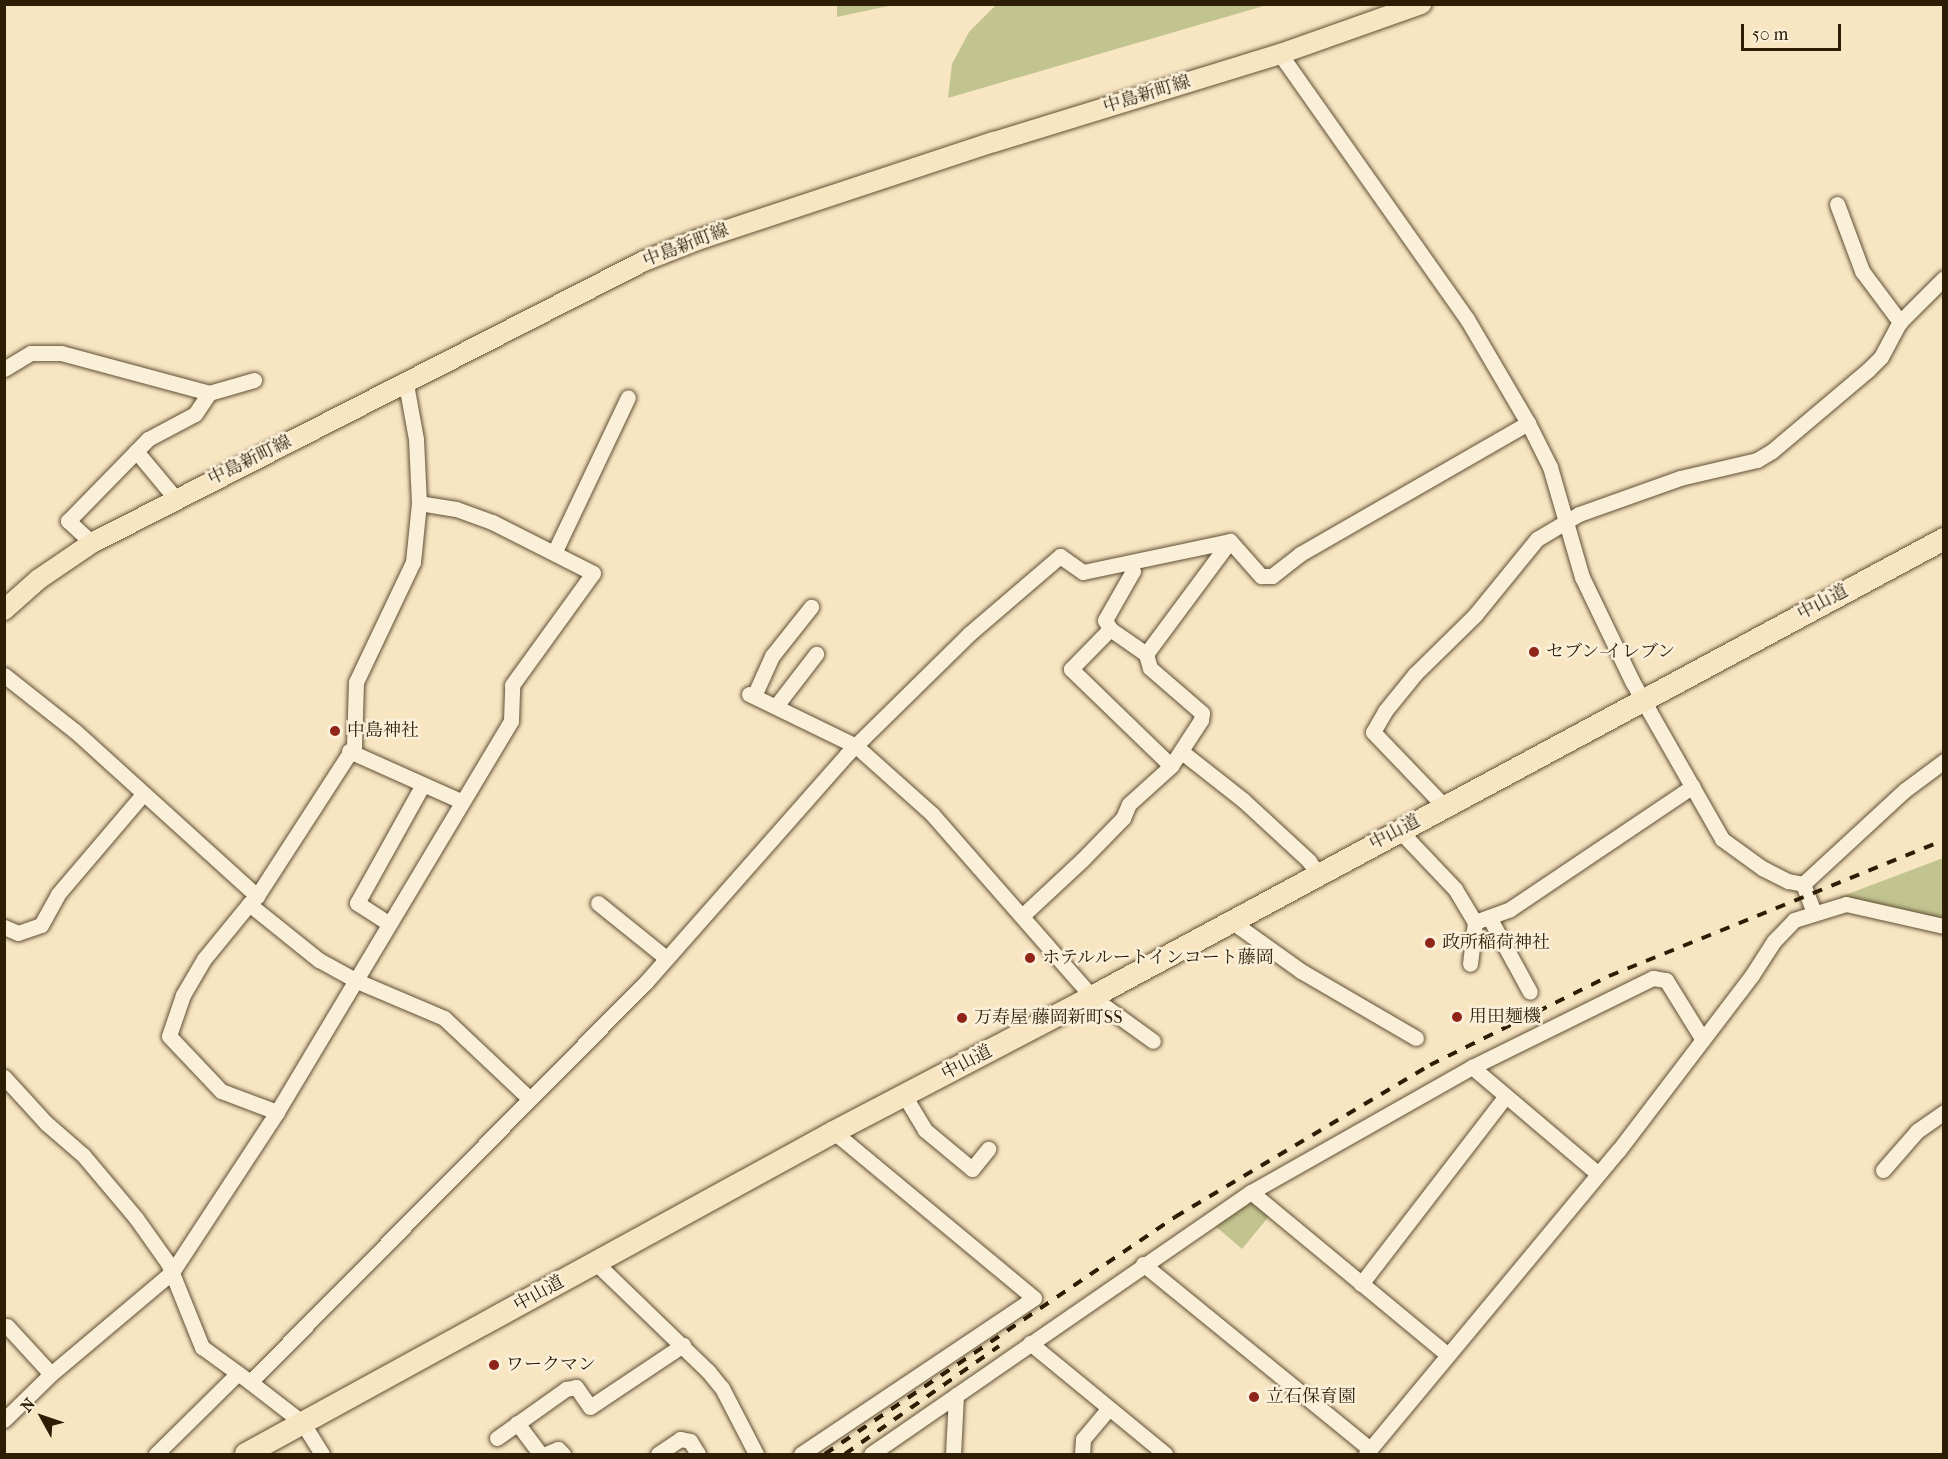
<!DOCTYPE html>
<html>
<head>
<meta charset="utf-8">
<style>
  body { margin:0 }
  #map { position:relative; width:1948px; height:1459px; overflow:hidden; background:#f8e6c3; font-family:"IM FELL French Canon","Noto Serif JP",serif }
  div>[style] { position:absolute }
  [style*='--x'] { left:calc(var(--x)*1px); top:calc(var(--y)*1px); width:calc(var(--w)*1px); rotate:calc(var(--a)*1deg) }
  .green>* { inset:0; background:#c2c490 }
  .roads { filter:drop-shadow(0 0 2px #604f34) drop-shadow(0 0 2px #604f34) }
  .minor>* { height:15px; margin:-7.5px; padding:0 7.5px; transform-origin:7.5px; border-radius:7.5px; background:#faefd8 }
  .major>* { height:20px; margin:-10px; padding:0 10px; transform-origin:10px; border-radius:10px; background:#f8e6c3 }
  .highway>* { height:22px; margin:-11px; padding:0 11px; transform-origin:11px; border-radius:11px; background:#f8e6c3 }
  .rail>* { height:4px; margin-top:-2px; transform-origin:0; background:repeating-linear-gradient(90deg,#2d1d05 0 10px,transparent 0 20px) }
  .dots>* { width:16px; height:16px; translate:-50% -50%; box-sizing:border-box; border:3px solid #faefd8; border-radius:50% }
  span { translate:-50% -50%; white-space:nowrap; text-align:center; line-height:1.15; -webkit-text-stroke:5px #faefd8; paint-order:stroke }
  .street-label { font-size:18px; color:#2d1d05 }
  .poi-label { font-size:18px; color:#2d1d05 }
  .left { translate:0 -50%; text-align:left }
  .frame { position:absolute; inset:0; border:6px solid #2d1d05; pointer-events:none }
  .north { position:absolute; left:12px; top:1387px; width:60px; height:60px; -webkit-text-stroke:4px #faefd8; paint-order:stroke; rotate:310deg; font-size:16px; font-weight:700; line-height:24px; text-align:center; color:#2d1d05 }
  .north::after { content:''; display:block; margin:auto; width:21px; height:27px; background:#2d1d05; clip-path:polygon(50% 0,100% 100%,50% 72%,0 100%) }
  .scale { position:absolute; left:1741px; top:24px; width:100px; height:27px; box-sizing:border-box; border:3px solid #2d1d05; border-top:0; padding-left:8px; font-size:18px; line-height:21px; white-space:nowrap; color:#2d1d05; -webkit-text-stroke:4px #faefd8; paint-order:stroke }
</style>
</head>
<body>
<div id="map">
  <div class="green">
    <i style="clip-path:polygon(837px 4px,893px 4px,893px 5px,837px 17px)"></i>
    <i style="clip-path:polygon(997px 4px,1267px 4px,1267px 5px,948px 98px,952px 64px,969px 32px)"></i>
    <i style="clip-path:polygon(1943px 858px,1943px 920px,1842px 901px,1840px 897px)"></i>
    <i style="clip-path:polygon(1246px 1203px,1256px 1204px,1270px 1215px,1242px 1249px,1213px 1224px)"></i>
  </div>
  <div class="roads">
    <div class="minor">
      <i style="--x:1280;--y:54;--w:324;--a:54.8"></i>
      <i style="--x:1467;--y:319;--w:121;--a:59.6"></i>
      <i style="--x:1528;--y:423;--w:49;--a:63.4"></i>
      <i style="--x:1550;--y:467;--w:115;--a:73.8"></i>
      <i style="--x:1582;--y:577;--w:115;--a:64.3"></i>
      <i style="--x:1632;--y:681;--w:182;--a:60.3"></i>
      <i style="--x:1722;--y:839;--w:49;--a:35.9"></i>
      <i style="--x:1762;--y:868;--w:29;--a:27"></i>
      <i style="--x:1788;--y:881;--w:15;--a:11"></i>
      <i style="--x:1837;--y:204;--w:72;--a:69.5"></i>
      <i style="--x:1862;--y:271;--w:64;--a:53.3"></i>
      <i style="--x:4;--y:369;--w:31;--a:-31"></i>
      <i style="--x:31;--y:353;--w:30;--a:0"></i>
      <i style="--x:61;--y:353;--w:153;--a:15.1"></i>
      <i style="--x:209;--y:393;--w:47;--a:-16.1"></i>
      <i style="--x:136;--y:451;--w:62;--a:50.2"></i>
      <i style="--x:92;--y:543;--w:33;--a:-137"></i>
      <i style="--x:68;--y:521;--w:115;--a:-45.7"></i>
      <i style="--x:148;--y:439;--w:53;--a:-28"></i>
      <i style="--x:195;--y:414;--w:25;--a:-56"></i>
      <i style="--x:555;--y:551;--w:170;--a:-64.6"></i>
      <i style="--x:1110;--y:629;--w:10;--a:-119"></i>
      <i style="--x:1105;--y:620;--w:56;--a:-60.3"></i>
      <i style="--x:1133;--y:571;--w:9;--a:-122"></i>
      <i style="--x:1146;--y:654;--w:141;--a:-53.4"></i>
      <i style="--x:4;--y:675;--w:90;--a:38.3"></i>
      <i style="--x:75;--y:731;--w:246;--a:42.2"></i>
      <i style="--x:257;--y:896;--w:11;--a:135"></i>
      <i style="--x:249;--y:904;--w:90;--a:38.7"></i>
      <i style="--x:319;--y:960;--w:43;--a:28.9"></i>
      <i style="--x:357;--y:981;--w:95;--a:23"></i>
      <i style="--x:444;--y:1018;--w:118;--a:43.3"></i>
      <i style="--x:749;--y:694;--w:119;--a:25.9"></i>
      <i style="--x:856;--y:746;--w:102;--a:41.8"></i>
      <i style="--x:932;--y:814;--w:243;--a:48.8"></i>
      <i style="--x:1092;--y:997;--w:75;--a:35.8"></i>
      <i style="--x:754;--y:696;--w:44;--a:-65.8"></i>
      <i style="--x:772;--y:656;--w:63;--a:-51.5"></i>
      <i style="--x:776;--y:706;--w:66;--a:-52.4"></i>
      <i style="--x:349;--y:751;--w:123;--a:24.1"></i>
      <i style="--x:1182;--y:752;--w:78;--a:38.2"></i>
      <i style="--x:1243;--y:800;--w:90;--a:42.7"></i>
      <i style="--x:1309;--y:861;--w:17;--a:57"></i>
      <i style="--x:1445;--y:807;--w:104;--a:-133.8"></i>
      <i style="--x:1373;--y:732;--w:24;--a:-60"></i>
      <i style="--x:1385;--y:711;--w:48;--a:-51"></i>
      <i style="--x:1415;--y:674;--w:84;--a:-44.5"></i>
      <i style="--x:1475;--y:615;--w:98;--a:-50.8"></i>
      <i style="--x:1537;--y:539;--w:49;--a:-30.8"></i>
      <i style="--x:1579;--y:514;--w:107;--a:-19.6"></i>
      <i style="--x:1680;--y:478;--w:79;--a:-13.2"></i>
      <i style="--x:1757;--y:460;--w:17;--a:-31"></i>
      <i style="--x:1772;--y:451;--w:126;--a:-40.2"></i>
      <i style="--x:1868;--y:370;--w:18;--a:-45"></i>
      <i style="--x:1881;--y:357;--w:40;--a:-62"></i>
      <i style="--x:1900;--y:322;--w:62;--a:-45"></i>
      <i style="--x:1400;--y:831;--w:80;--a:46.5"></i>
      <i style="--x:1455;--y:889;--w:39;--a:59"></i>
      <i style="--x:1475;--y:922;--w:42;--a:96.8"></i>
      <i style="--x:1803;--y:884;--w:139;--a:-42.7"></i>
      <i style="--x:1905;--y:790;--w:49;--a:-36.6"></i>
      <i style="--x:1803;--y:884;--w:31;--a:69"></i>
      <i style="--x:257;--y:896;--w:179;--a:-57.1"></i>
      <i style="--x:354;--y:746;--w:64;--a:-88.2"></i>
      <i style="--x:356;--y:682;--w:133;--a:-64.6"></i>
      <i style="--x:413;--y:562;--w:59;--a:-84.2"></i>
      <i style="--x:419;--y:503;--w:64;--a:-92.7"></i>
      <i style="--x:416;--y:439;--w:56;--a:-100.3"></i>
      <i style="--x:598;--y:903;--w:86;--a:38.9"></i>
      <i style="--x:249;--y:904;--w:71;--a:129.3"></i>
      <i style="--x:204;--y:959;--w:42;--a:120.3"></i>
      <i style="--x:183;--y:995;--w:43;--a:108.9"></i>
      <i style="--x:169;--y:1036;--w:76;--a:46.6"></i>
      <i style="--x:221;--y:1091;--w:60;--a:20.6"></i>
      <i style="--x:1023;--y:915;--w:81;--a:-43"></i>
      <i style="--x:1082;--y:860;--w:59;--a:-45.7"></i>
      <i style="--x:1123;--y:818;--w:15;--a:-67"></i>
      <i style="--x:1129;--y:804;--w:57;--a:-42.1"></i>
      <i style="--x:1171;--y:766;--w:55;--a:-56.9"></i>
      <i style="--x:1201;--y:720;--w:7;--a:-82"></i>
      <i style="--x:1202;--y:713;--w:69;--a:-139.1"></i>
      <i style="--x:1150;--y:668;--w:15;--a:-106"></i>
      <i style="--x:1146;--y:654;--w:44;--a:-145.2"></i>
      <i style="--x:1110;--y:629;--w:56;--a:134.3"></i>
      <i style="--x:1071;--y:669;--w:139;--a:44.1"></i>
      <i style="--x:1489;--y:917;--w:85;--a:61.3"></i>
      <i style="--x:1231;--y:921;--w:86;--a:35.5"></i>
      <i style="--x:1301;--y:971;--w:133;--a:30.2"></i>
      <i style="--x:1475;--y:922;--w:37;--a:-20"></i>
      <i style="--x:1510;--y:909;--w:220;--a:-33.9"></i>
      <i style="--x:388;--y:923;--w:37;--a:-147"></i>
      <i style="--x:357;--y:903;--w:134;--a:-60.9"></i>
      <i style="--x:4;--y:927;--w:15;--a:23"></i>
      <i style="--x:18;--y:933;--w:24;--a:-19"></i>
      <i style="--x:41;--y:925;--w:35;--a:-61"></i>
      <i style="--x:58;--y:894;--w:131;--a:-49.6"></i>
      <i style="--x:1472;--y:1067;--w:165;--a:40.3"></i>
      <i style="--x:4;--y:1077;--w:62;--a:47.6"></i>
      <i style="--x:46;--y:1123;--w:49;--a:40.9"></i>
      <i style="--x:83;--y:1155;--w:82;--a:49.9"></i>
      <i style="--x:136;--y:1218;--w:55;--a:54.6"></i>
      <i style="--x:168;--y:1263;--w:91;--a:68"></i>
      <i style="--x:202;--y:1347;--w:59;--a:36.1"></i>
      <i style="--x:904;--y:1095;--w:41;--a:59"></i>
      <i style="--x:925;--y:1130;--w:61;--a:39.7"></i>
      <i style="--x:972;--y:1169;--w:26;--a:-51"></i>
      <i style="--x:1883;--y:1170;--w:52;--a:-48.9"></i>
      <i style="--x:1917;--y:1131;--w:33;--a:-35"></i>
      <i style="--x:1251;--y:1192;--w:254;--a:39.6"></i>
      <i style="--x:596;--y:1263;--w:156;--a:44"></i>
      <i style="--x:708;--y:1371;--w:22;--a:51"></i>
      <i style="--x:722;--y:1388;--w:74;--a:62.7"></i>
      <i style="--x:1143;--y:1264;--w:293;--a:39.2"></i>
      <i style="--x:1361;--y:1284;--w:237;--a:-52.4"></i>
      <i style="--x:7;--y:1326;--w:65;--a:47.5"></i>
      <i style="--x:1030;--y:1343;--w:175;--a:39.4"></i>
      <i style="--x:4;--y:1420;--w:66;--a:-44.4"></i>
      <i style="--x:51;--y:1374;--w:158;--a:-40.1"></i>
      <i style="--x:172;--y:1272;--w:191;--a:-56.7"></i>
      <i style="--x:277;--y:1112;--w:456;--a:-59.1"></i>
      <i style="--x:511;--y:721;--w:36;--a:-88"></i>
      <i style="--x:512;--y:685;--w:138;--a:-54.1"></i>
      <i style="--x:593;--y:573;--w:113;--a:-153.2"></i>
      <i style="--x:492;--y:522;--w:38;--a:-160"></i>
      <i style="--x:456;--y:509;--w:37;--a:-171"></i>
      <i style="--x:517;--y:1423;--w:39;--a:53"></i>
      <i style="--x:497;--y:1438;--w:85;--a:-35.4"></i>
      <i style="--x:566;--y:1389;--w:10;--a:-11"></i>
      <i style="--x:576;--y:1387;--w:24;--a:55"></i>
      <i style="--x:590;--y:1407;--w:112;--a:-33.7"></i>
      <i style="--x:156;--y:1454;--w:115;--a:-44.6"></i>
      <i style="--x:322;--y:1454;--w:36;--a:-122"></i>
      <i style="--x:303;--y:1423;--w:67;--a:-142.3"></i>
      <i style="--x:250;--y:1382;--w:563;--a:-45.29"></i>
      <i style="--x:646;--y:982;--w:304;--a:-48.6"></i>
      <i style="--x:847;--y:754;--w:171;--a:-44.5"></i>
      <i style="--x:969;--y:634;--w:120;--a:-40.6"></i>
      <i style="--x:1060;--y:556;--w:28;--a:35"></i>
      <i style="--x:1083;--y:572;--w:150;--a:-11.9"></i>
      <i style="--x:1230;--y:541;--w:47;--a:48.5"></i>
      <i style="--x:1261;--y:576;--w:11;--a:0"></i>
      <i style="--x:1272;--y:576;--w:36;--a:-38"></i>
      <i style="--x:1300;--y:554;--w:263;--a:-29.9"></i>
      <i style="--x:546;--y:1454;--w:13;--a:-23"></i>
      <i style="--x:558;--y:1449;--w:7;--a:45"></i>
      <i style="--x:658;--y:1454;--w:27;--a:-34"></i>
      <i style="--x:680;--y:1439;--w:10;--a:11"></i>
      <i style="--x:690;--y:1441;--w:15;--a:58"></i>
      <i style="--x:801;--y:1454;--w:280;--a:-33.8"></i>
      <i style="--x:1034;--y:1298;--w:260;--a:-140.3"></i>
      <i style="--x:871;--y:1454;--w:462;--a:-34.6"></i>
      <i style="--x:1251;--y:1192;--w:254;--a:-29.5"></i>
      <i style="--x:1472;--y:1067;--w:202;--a:-26.2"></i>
      <i style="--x:1653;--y:978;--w:13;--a:9"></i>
      <i style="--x:1666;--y:980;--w:70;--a:58.3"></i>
      <i style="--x:953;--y:1454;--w:59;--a:-87.1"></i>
      <i style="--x:1082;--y:1454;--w:15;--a:-86"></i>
      <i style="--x:1083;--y:1439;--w:40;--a:-50"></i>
      <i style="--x:1366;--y:1454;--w:394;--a:-50.3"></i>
      <i style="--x:1618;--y:1151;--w:221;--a:-52.7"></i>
      <i style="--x:1752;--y:975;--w:40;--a:-57.1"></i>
      <i style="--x:1774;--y:941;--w:29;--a:-46"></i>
      <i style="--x:1794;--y:920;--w:54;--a:-17.1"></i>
      <i style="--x:1846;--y:904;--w:100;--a:12.7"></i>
    </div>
    <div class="major">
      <i style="--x:4;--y:610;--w:47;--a:-41.5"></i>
      <i style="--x:39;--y:579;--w:64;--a:-34.2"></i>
      <i style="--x:92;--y:543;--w:620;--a:-27.06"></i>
      <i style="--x:644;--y:261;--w:57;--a:-21.6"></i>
      <i style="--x:697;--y:240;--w:313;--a:-18.3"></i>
      <i style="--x:994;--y:142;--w:299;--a:-17.1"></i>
      <i style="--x:1280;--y:54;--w:150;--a:-19.5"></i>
    </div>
    <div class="highway">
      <i style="--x:246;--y:1454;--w:670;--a:-28.71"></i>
      <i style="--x:834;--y:1132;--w:291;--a:-27.6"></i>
      <i style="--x:1092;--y:997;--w:967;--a:-28.26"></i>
    </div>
  </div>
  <div class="rail">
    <i style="--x:825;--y:1454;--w:423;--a:-34.1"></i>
    <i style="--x:1175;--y:1217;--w:297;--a:-30.8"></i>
    <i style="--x:1430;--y:1065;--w:200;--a:-26.4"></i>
    <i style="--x:1609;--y:976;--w:362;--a:-22.1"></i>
    <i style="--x:845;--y:1454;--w:188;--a:-35"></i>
  </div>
  <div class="dots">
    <i style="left:1534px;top:652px;background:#8f2418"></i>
    <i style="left:335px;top:731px;background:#8f2418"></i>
    <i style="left:1430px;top:943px;background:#8f2418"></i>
    <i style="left:1030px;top:958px;background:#8f2418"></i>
    <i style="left:1457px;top:1017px;background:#8f2418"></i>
    <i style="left:962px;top:1018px;background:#8f2418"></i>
    <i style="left:494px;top:1365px;background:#8f2418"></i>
    <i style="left:1254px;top:1397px;background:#8f2418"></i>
  </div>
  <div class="street-label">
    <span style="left:1147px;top:95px;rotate:-17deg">中島新町線</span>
    <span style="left:686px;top:246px;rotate:-21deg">中島新町線</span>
    <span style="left:250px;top:461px;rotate:-26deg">中島新町線</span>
    <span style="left:1823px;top:603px;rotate:-28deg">中山道</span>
    <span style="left:1395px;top:833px;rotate:-28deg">中山道</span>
    <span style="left:967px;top:1063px;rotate:-28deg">中山道</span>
    <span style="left:539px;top:1294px;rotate:-29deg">中山道</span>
  </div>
  <div class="poi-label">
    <span class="left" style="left:1546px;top:652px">セブン-イレブン</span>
    <span class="left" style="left:347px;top:731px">中島神社</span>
    <span class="left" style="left:1442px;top:943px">政所稲荷神社</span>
    <span class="left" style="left:1042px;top:958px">ホテルルートインコート藤岡</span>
    <span class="left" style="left:1469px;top:1017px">用田麺機</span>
    <span class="left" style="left:974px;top:1018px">万寿屋 藤岡新町SS</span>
    <span class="left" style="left:506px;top:1365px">ワークマン</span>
    <span class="left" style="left:1266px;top:1397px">立石保育園</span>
  </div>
  <div class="frame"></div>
  <div class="north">N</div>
  <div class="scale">50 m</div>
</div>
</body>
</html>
